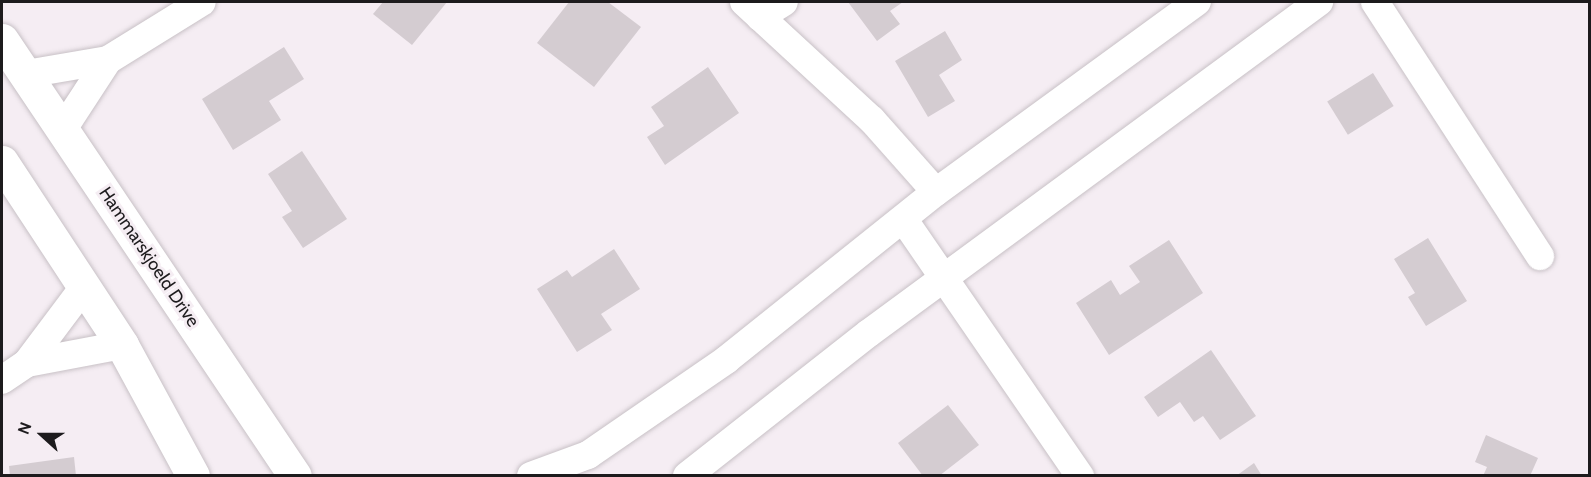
<!DOCTYPE html>
<html>
<head>
<meta charset="utf-8">
<style>
  body { margin:0 }
  #map { position:relative; width:1591px; height:477px; overflow:hidden; background:#f5edf3; font-family:Cabin,sans-serif }
  div>[style] { position:absolute }
  [style*='--x'] { left:calc(var(--x)*1px); top:calc(var(--y)*1px); width:calc(var(--w)*1px); rotate:calc(var(--a)*1deg) }
  .building>* { inset:0; background:#d4ccd1; transform-origin:0 0 }
  .roads { filter:drop-shadow(0 0 2px #c8c1c6) drop-shadow(0 0 2px #c8c1c6) }
  .minor>* { height:28px; margin:-14px; padding:0 14px; transform-origin:14px; border-radius:14px; background:#fff }
  .major>* { height:33px; margin:-16.5px; padding:0 16.5px; transform-origin:16.5px; border-radius:16.5px; background:#fff }
  span { translate:-50% -50%; white-space:nowrap; text-align:center; line-height:1.15; -webkit-text-stroke:6px #f5edf3; paint-order:stroke }
  .street-label { font-size:18px; color:#1d1b1d }
  .frame { position:absolute; inset:0; border:3px solid #1d1b1d; pointer-events:none }
  .north { position:absolute; left:12px; top:405px; width:60px; height:60px; -webkit-text-stroke:4px #f5edf3; paint-order:stroke; rotate:291deg; font-size:16px; font-weight:700; line-height:24px; text-align:center; color:#1d1b1d }
  .north::after { content:''; display:block; margin:auto; width:21px; height:27px; background:#1d1b1d; clip-path:polygon(50% 0,100% 100%,50% 72%,0 100%) }
</style>
</head>
<body>
<div id="map">
  <div class="building">
    <i style="clip-path:polygon(383px 2px,447px 2px,412px 45px,373px 14px)"></i>
    <i style="clip-path:polygon(569px 2px,608px 2px,641px 27px,594px 87px,537px 43px)"></i>
    <i style="clip-path:polygon(848px 2px,903px 2px,890px 11px,900px 24px,877px 41px)"></i>
    <i style="clip-path:polygon(945px 31px,962px 60px,939px 75px,955px 101px,928px 117px,895px 61px)"></i>
    <i style="clip-path:polygon(284px 47px,304px 79px,269px 101px,281px 120px,233px 150px,202px 99px)"></i>
    <i style="clip-path:polygon(708px 67px,739px 113px,665px 165px,647px 137px,664px 126px,651px 107px)"></i>
    <i style="left:1373px;top:73px;width:39px;height:54px;rotate:58deg"></i>
    <i style="clip-path:polygon(302px 151px,347px 219px,303px 248px,282px 217px,292px 211px,268px 174px)"></i>
    <i style="clip-path:polygon(1428px 238px,1467px 301px,1426px 326px,1408px 297px,1415px 293px,1394px 259px)"></i>
    <i style="clip-path:polygon(1169px 240px,1203px 293px,1109px 355px,1076px 303px,1111px 280px,1120px 295px,1140px 282px,1129px 266px)"></i>
    <i style="clip-path:polygon(614px 249px,640px 289px,601px 314px,612px 330px,577px 352px,537px 289px,567px 270px,572px 277px)"></i>
    <i style="clip-path:polygon(1211px 350px,1256px 416px,1220px 440px,1203px 416px,1194px 422px,1180px 402px,1158px 417px,1144px 397px)"></i>
    <i style="clip-path:polygon(948px 405px,979px 445px,939px 476px,923px 476px,898px 443px)"></i>
    <i style="clip-path:polygon(1486px 435px,1538px 458px,1530px 476px,1483px 476px,1487px 467px,1475px 462px)"></i>
    <i style="clip-path:polygon(74px 457px,76px 476px,10px 476px,9px 466px)"></i>
    <i style="clip-path:polygon(1254px 463px,1262px 476px,1236px 476px)"></i>
  </div>
  <div class="roads">
    <div class="minor">
      <i style="--x:744;--y:2;--w:174;--a:42.7"></i>
      <i style="--x:872;--y:120;--w:96;--a:48.4"></i>
      <i style="--x:1375;--y:2;--w:303;--a:57"></i>
      <i style="--x:760;--y:17;--w:28;--a:-32"></i>
      <i style="--x:26;--y:74;--w:83;--a:-9.7"></i>
      <i style="--x:108;--y:60;--w:110;--a:-31.7"></i>
      <i style="--x:63;--y:129;--w:82;--a:-56.9"></i>
      <i style="--x:904;--y:220;--w:311;--a:55.5"></i>
      <i style="--x:27;--y:363;--w:97;--a:-10.7"></i>
      <i style="--x:2;--y:380;--w:30;--a:-34"></i>
      <i style="--x:27;--y:363;--w:95;--a:-53.1"></i>
      <i style="--x:531;--y:476;--w:61;--a:-20.2"></i>
      <i style="--x:588;--y:455;--w:168;--a:-34.5"></i>
      <i style="--x:726;--y:360;--w:269;--a:-38.7"></i>
      <i style="--x:936;--y:192;--w:323;--a:-36.1"></i>
      <i style="--x:687;--y:476;--w:231;--a:-38.2"></i>
      <i style="--x:869;--y:333;--w:559;--a:-36.34"></i>
    </div>
    <div class="major">
      <i style="--x:2;--y:40;--w:525;--a:56.1"></i>
      <i style="--x:2;--y:162;--w:219;--a:56.7"></i>
      <i style="--x:122;--y:345;--w:149;--a:61.5"></i>
    </div>
  </div>
  <div class="street-label">
    <span style="left:149px;top:257px;rotate:56deg">Hammarskjoeld Drive</span>
  </div>
  <div class="frame"></div>
  <div class="north">N</div>
</div>
</body>
</html>
